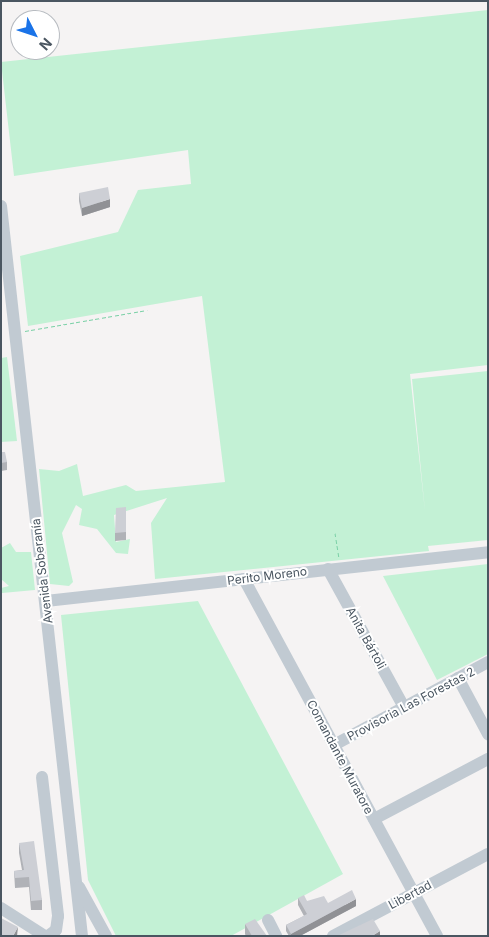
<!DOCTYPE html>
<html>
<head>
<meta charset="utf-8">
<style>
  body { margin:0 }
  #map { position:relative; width:489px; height:937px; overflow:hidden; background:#f5f3f3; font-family:Inter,sans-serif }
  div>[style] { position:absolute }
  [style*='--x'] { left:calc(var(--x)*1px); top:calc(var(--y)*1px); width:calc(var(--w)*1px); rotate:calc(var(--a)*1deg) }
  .green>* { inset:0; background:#c3f1d5 }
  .path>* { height:1px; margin-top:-0.5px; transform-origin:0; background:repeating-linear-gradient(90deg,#7ad0a6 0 4px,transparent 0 6.5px) }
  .minor>* { height:12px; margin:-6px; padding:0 6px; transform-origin:6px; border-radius:6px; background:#c1cad2 }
  .wall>* { inset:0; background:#b0b2b7 }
  .shaded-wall>* { inset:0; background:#909195 }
  .building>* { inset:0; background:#cdcfd5 }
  span { translate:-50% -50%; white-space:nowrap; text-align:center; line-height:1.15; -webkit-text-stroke:4px #fff; paint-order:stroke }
  .street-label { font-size:12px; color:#4a5661 }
  .frame { position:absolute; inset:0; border:2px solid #4a5661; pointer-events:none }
  .north { position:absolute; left:10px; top:10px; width:50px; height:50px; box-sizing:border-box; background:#fff; border:1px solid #b7bbc0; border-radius:50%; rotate:131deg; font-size:14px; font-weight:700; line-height:20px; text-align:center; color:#4a5661 }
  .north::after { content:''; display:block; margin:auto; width:18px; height:22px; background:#1a73e8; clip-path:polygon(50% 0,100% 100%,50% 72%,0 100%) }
</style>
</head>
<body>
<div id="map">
  <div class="green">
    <i style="clip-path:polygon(488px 10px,488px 365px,410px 374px,425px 511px,412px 379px,488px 371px,488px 540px,428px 546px,429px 551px,155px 579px,151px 523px,167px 498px,114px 515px,116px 542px,130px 539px,128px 554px,116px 553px,97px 529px,79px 525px,82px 509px,76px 505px,62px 533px,73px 582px,69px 586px,50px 584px,39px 469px,59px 471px,77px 464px,83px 496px,126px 485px,136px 491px,225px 482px,202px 296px,28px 326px,20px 256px,118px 232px,138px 190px,191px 184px,188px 150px,14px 176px,1px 62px)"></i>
    <i style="clip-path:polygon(7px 357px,17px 441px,1px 442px,1px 358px)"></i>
    <i style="clip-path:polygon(10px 543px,16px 552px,31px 552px,35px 590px,2px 593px,1px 588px,9px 586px,1px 579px,1px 548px)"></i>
    <i style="clip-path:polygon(488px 564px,488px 654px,437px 680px,383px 576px)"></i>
    <i style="clip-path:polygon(198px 601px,343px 874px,231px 936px,116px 936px,88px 880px,61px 615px)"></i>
  </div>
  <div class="path">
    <i style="--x:25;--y:331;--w:124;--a:-9.8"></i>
    <i style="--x:335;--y:533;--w:24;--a:81"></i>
  </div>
  <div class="minor">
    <i style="--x:1;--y:206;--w:734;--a:83.67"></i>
    <i style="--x:328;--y:569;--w:158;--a:61.2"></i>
    <i style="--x:244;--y:579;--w:406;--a:61.6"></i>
    <i style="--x:46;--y:601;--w:445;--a:-6.3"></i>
    <i style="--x:458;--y:678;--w:64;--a:61.8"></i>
    <i style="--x:334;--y:745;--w:175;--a:-28.3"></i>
    <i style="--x:42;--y:777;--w:140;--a:83.4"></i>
    <i style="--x:58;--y:916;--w:14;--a:98"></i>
    <i style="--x:56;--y:930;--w:10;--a:143"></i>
    <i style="--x:374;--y:819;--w:129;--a:-27.8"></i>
    <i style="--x:79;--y:887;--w:56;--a:61.1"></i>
    <i style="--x:1;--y:908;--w:52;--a:32.5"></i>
    <i style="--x:268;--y:920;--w:18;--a:63"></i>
    <i style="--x:333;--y:936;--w:175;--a:-27.9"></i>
  </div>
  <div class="wall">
    <i style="clip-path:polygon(79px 193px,110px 207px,82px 216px,79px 201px)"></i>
    <i style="clip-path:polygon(1px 452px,7px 462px,7px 470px,1px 471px)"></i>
    <i style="clip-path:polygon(126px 507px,126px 540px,115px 541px,115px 533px)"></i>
    <i style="clip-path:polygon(19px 843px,42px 900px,42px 910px,31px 910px,29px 887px,15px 888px,14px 871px,22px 870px,19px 853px)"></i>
    <i style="clip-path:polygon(298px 898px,307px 901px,356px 906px,300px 936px,289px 936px,286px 931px,286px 925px,304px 916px,298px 905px)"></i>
    <i style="clip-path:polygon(245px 924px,267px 936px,246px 936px,245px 934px)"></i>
  </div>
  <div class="shaded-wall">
    <i style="clip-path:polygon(110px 199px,110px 207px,82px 216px,82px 208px)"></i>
    <i style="clip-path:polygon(356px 899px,356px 906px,300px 936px,291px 936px,291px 934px)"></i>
    <i style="clip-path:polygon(18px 927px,17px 936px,13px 936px)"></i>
    <i style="clip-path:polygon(380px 931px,380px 936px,372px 936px)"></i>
  </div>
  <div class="building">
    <i style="clip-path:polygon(108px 187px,110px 199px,82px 208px,79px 193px)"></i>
    <i style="clip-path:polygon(1px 452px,5px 452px,7px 462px,1px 463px)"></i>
    <i style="clip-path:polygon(126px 507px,126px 532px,115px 533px,116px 508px)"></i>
    <i style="clip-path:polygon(34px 841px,42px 900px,31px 901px,29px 877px,15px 878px,14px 871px,24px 870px,19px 843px)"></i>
    <i style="clip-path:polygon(352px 890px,356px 899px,291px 934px,286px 925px,307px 914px,298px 898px,304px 895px,307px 901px,324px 896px,328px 903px)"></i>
    <i style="clip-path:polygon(1px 918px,18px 927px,13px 936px,1px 936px)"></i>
    <i style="clip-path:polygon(255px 919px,267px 936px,252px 936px,245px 924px)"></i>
    <i style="clip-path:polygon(373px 919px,380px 931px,372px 936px,337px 936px)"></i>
  </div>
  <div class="street-label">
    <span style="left:42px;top:571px;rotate:-97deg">Avenida Soberanía</span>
    <span style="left:267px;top:576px;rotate:-7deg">Perito Moreno</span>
    <span style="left:366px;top:638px;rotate:61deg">Anita Bártoli</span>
    <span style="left:411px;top:704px;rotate:-28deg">Provisoria Las Forestas 2</span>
    <span style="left:340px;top:757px;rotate:62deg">Comandante Muratore</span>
    <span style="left:410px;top:895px;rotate:-28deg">Libertad</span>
  </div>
  <div class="frame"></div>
  <div class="north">N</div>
</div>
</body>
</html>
